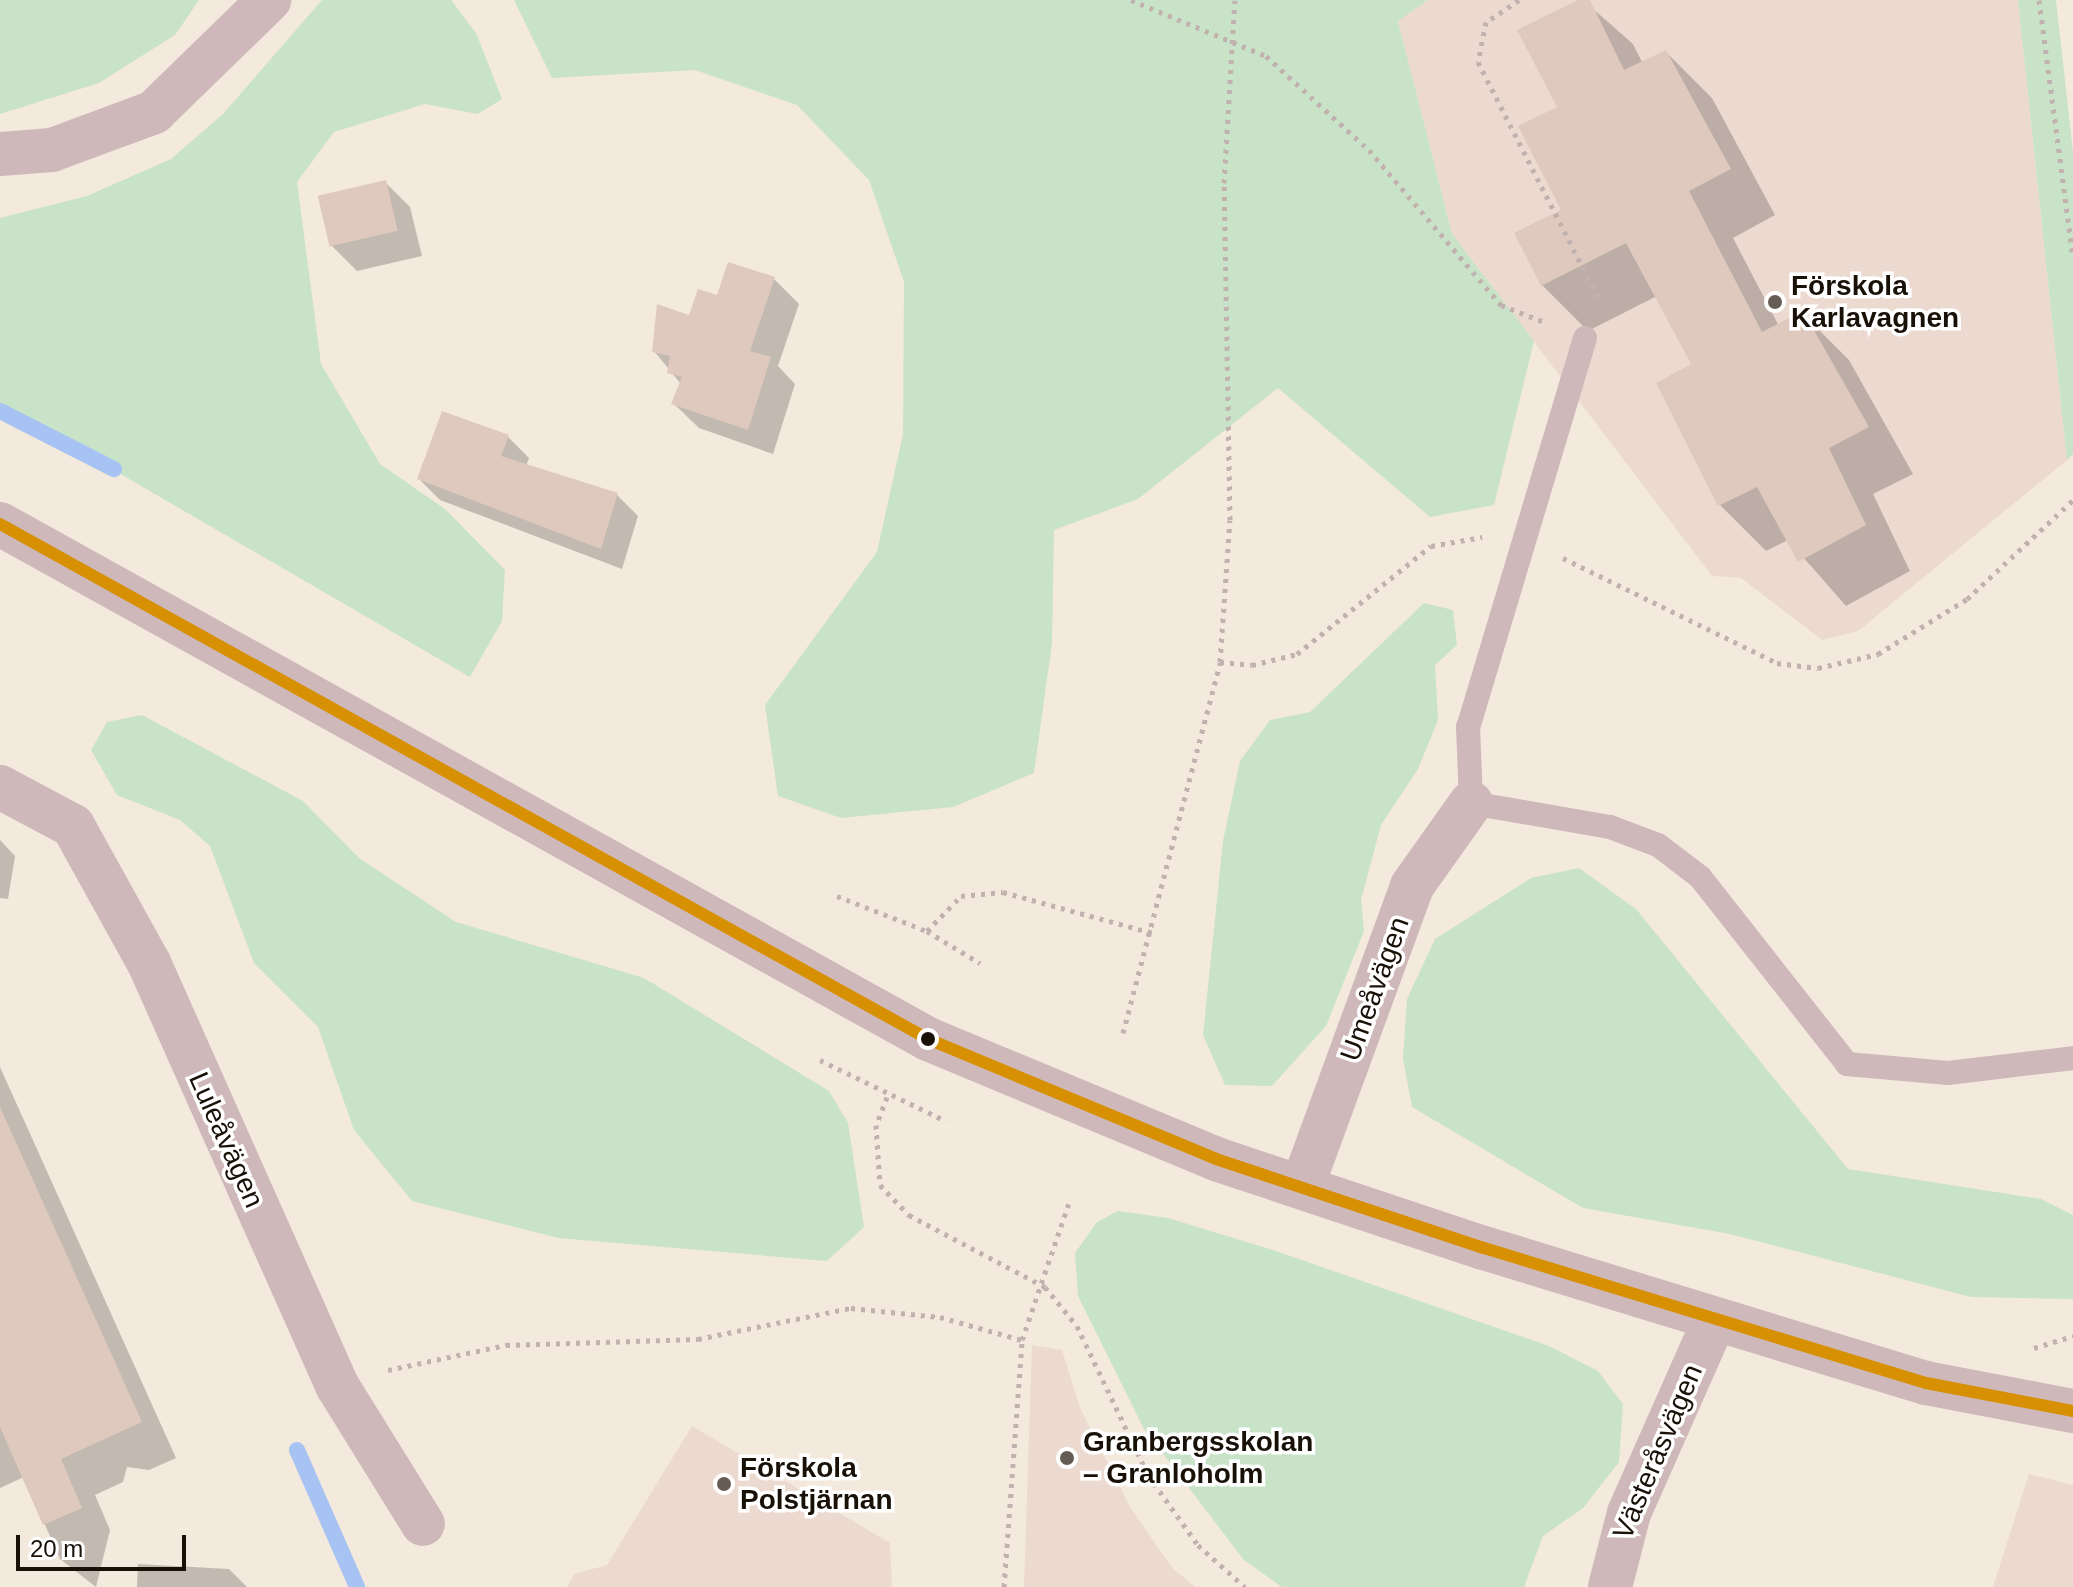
<!DOCTYPE html>
<html>
<head>
<meta charset="utf-8">
<style>
  body { margin:0 }
  #map { position:relative; width:2073px; height:1587px; overflow:hidden; background:#f3e9dd; font-family:Arial,sans-serif }
  div>[style] { position:absolute }
  [style*='--x'] { left:calc(var(--x)*1px); top:calc(var(--y)*1px); width:calc(var(--w)*1px); rotate:calc(var(--a)*1deg) }
  .education>* { inset:0; background:#ecdad1 }
  .green>* { inset:0; background:#c9e3c9 }
  .shadow>* { inset:0; background:#0003 }
  .stream>* { height:16px; margin:-8px; padding:0 8px; transform-origin:8px; border-radius:8px; background:#a6c3f3 }
  .building>* { inset:0; background:#dfc9be; transform-origin:0 0 }
  .path>* { height:5px; margin-top:-2.5px; transform-origin:0; background:repeating-linear-gradient(90deg,#c1b2b0 0 4px,transparent 0 10px) }
  .service>* { height:24px; margin:-12px; padding:0 12px; transform-origin:12px; border-radius:12px; background:#ceb8b9 }
  .minor>* { height:44px; margin:-22px; padding:0 22px; transform-origin:22px; border-radius:22px; background:#ceb8b9 }
  .tertiary>* { height:44px; margin:-22px; padding:0 22px; transform-origin:22px; border-radius:22px; background:#ceb8b9 }
  .bus-1>* { height:12px; margin:-6px; padding:0 6px; transform-origin:6px; border-radius:6px; background:#d69001 }
  .dots>* { width:22px; height:22px; translate:-50% -50%; box-sizing:border-box; border:4px solid #fff; border-radius:50% }
  span { translate:-50% -50%; white-space:nowrap; text-align:center; line-height:1.15; -webkit-text-stroke:7px #fff; paint-order:stroke }
  .poi-label { font-size:28px; color:#191108; font-weight:700 }
  .left { translate:0 -50%; text-align:left }
  .street-label { font-size:28px; color:#191108 }
  .scale { position:absolute; left:16px; top:1535px; width:170px; height:36px; box-sizing:border-box; border:4px solid #191108; border-top:0; padding-left:10px; font-size:24px; line-height:28px; white-space:nowrap; color:#191108; -webkit-text-stroke:6px #fff; paint-order:stroke }
</style>
</head>
<body>
<div id="map">
  <div class="education">
    <i style="clip-path:polygon(1428px 0,2018px 0,2067px 460px,1858px 631px,1822px 640px,1741px 578px,1712px 576px,1452px 234px,1398px 21px)"></i>
    <i style="clip-path:polygon(1032px 1345px,1062px 1350px,1080px 1408px,1130px 1507px,1173px 1569px,1196px 1587px,1024px 1587px)"></i>
    <i style="clip-path:polygon(692px 1426px,890px 1543px,892px 1587px,567px 1587px,574px 1574px,607px 1565px)"></i>
    <i style="clip-path:polygon(2029px 1474px,2073px 1485px,2073px 1587px,1993px 1587px)"></i>
  </div>
  <div class="green">
    <i style="clip-path:polygon(0 0,199px 0,175px 35px,99px 83px,0 114px)"></i>
    <i style="clip-path:polygon(322px 0,451px 0,476px 33px,502px 99px,478px 114px,425px 104px,334px 132px,297px 182px,321px 364px,380px 464px,445px 509px,505px 570px,502px 621px,470px 677px,0 404px,0 218px,87px 196px,171px 159px,223px 114px)"></i>
    <i style="clip-path:polygon(514px 0,1428px 0,1398px 21px,1452px 234px,1534px 341px,1494px 505px,1430px 517px,1278px 388px,1138px 499px,1054px 530px,1052px 643px,1034px 773px,953px 807px,841px 818px,778px 796px,765px 705px,877px 552px,903px 434px,904px 282px,869px 180px,797px 105px,695px 70px,552px 78px)"></i>
    <i style="clip-path:polygon(2018px 0,2056px 0,2073px 152px,2073px 454px,2067px 460px)"></i>
    <i style="clip-path:polygon(1424px 603px,1453px 610px,1457px 645px,1435px 665px,1438px 720px,1418px 769px,1381px 825px,1361px 900px,1364px 931px,1326px 1026px,1272px 1086px,1225px 1085px,1203px 1035px,1223px 841px,1240px 761px,1270px 720px,1310px 712px)"></i>
    <i style="clip-path:polygon(142px 715px,303px 801px,359px 858px,456px 922px,644px 978px,829px 1091px,848px 1123px,864px 1227px,827px 1261px,558px 1238px,412px 1201px,354px 1130px,318px 1027px,254px 963px,210px 846px,180px 820px,117px 795px,91px 750px,107px 722px)"></i>
    <i style="clip-path:polygon(1579px 868px,1636px 909px,1848px 1169px,2041px 1199px,2073px 1215px,2073px 1299px,1971px 1297px,1730px 1234px,1583px 1208px,1412px 1107px,1403px 1058px,1407px 999px,1435px 939px,1531px 878px)"></i>
    <i style="clip-path:polygon(1118px 1211px,1168px 1218px,1276px 1251px,1549px 1346px,1598px 1371px,1623px 1404px,1619px 1462px,1583px 1508px,1543px 1536px,1524px 1587px,1282px 1587px,1244px 1560px,1144px 1429px,1078px 1296px,1075px 1253px,1097px 1222px)"></i>
  </div>
  <div class="shadow">
    <i style="clip-path:polygon(1583px 0,1633px 44px,1643px 64px,1666px 52px,1712px 98px,1775px 215px,1733px 238px,1779px 326px,1803px 314px,1849px 360px,1913px 474px,1873px 494px,1910px 571px,1846px 606px,1788px 540px,1766px 551px,1720px 505px,1694px 365px,1657px 296px,1588px 331px,1542px 285px,1564px 210px,1560px 108px)"></i>
    <i style="clip-path:polygon(385px 182px,410px 207px,422px 256px,357px 271px,332px 246px)"></i>
    <i style="clip-path:polygon(774px 279px,799px 304px,778px 366px,795px 384px,773px 454px,699px 428px,673px 403px,681px 384px,654px 351px,718px 298px)"></i>
    <i style="clip-path:polygon(508px 437px,529px 458px,526px 466px,617px 495px,638px 516px,622px 569px,440px 500px,419px 479px)"></i>
    <i style="clip-path:polygon(0 840px,15px 856px,8px 899px,0 898px)"></i>
    <i style="clip-path:polygon(0 1067px,176px 1458px,149px 1470px,127px 1467px,123px 1482px,95px 1495px,110px 1530px,96px 1587px,60px 1559px,24px 1477px,0 1488px)"></i>
    <i style="clip-path:polygon(138px 1564px,229px 1569px,247px 1587px,137px 1587px)"></i>
  </div>
  <div class="stream">
    <i style="--x:0;--y:411;--w:128;--a:27"></i>
    <i style="--x:297;--y:1450;--w:150;--a:66.3"></i>
  </div>
  <div class="building">
    <i style="clip-path:polygon(1578px 0,1590px 0,1624px 70px,1666px 50px,1731px 169px,1689px 191px,1762px 332px,1803px 311px,1869px 427px,1829px 448px,1866px 525px,1798px 562px,1757px 487px,1718px 506px,1656px 383px,1691px 364px,1626px 243px,1541px 286px,1514px 233px,1561px 210px,1518px 126px,1557px 107px,1517px 30px)"></i>
    <i style="left:386px;top:180px;width:52px;height:70px;rotate:77deg"></i>
    <i style="clip-path:polygon(728px 262px,775px 277px,750px 351px,771px 357px,748px 430px,671px 404px,682px 377px,667px 373px,670px 356px,652px 352px,657px 304px,689px 315px,698px 289px,717px 295px)"></i>
    <i style="clip-path:polygon(442px 411px,509px 435px,501px 456px,618px 493px,601px 549px,417px 479px)"></i>
    <i style="clip-path:polygon(0 1107px,142px 1422px,61px 1459px,82px 1508px,43px 1525px,0 1427px)"></i>
  </div>
  <div class="path">
    <i style="--x:1131;--y:0;--w:146;--a:22.5"></i>
    <i style="--x:1266;--y:56;--w:139;--a:42.4"></i>
    <i style="--x:1369;--y:150;--w:204;--a:49.6"></i>
    <i style="--x:1501;--y:305;--w:49;--a:21.4"></i>
    <i style="--x:1519;--y:0;--w:40;--a:146"></i>
    <i style="--x:1486;--y:22;--w:41;--a:101.3"></i>
    <i style="--x:1478;--y:62;--w:266;--a:63"></i>
    <i style="--x:2039;--y:0;--w:259;--a:82.5"></i>
    <i style="--x:1563;--y:558;--w:238;--a:26.1"></i>
    <i style="--x:1777;--y:663;--w:41;--a:7"></i>
    <i style="--x:1818;--y:668;--w:62;--a:-13.1"></i>
    <i style="--x:1878;--y:654;--w:105;--a:-31.7"></i>
    <i style="--x:1967;--y:599;--w:145;--a:-43"></i>
    <i style="--x:1220;--y:662;--w:32;--a:5"></i>
    <i style="--x:1252;--y:665;--w:46;--a:-13.7"></i>
    <i style="--x:1297;--y:654;--w:172;--a:-38.9"></i>
    <i style="--x:1431;--y:546;--w:52;--a:-10"></i>
    <i style="--x:837;--y:896;--w:97;--a:21.3"></i>
    <i style="--x:927;--y:931;--w:62;--a:31.1"></i>
    <i style="--x:927;--y:931;--w:49;--a:-45.8"></i>
    <i style="--x:961;--y:896;--w:42;--a:-5.4"></i>
    <i style="--x:1003;--y:892;--w:156;--a:15.3"></i>
    <i style="--x:1123;--y:1033;--w:383;--a:-75.3"></i>
    <i style="--x:1220;--y:662;--w:142;--a:-86"></i>
    <i style="--x:1230;--y:520;--w:337;--a:-91"></i>
    <i style="--x:1224;--y:183;--w:183;--a:-86.6"></i>
    <i style="--x:820;--y:1060;--w:140;--a:25.8"></i>
    <i style="--x:887;--y:1097;--w:30;--a:111"></i>
    <i style="--x:876;--y:1125;--w:60;--a:86.2"></i>
    <i style="--x:880;--y:1185;--w:42;--a:46"></i>
    <i style="--x:909;--y:1215;--w:154;--a:27.9"></i>
    <i style="--x:1045;--y:1287;--w:50;--a:50.6"></i>
    <i style="--x:1077;--y:1326;--w:165;--a:64.5"></i>
    <i style="--x:1148;--y:1475;--w:86;--a:54.5"></i>
    <i style="--x:1198;--y:1545;--w:63;--a:41.8"></i>
    <i style="--x:2034;--y:1348;--w:41;--a:-17.1"></i>
    <i style="--x:388;--y:1370;--w:121;--a:-12"></i>
    <i style="--x:506;--y:1345;--w:192;--a:-1.8"></i>
    <i style="--x:698;--y:1339;--w:156;--a:-11.5"></i>
    <i style="--x:851;--y:1308;--w:89;--a:5.8"></i>
    <i style="--x:940;--y:1317;--w:85;--a:15.7"></i>
    <i style="--x:1004;--y:1587;--w:248;--a:-85.8"></i>
    <i style="--x:1022;--y:1340;--w:148;--a:-71.1"></i>
  </div>
  <div class="service">
    <i style="--x:1585;--y:338;--w:406;--a:106.7"></i>
    <i style="--x:1468;--y:727;--w:76;--a:87.7"></i>
    <i style="--x:1471;--y:803;--w:141;--a:9.8"></i>
    <i style="--x:1610;--y:827;--w:51;--a:20.6"></i>
    <i style="--x:1658;--y:845;--w:53;--a:37.3"></i>
    <i style="--x:1700;--y:877;--w:238;--a:51.8"></i>
    <i style="--x:1847;--y:1064;--w:101;--a:5.1"></i>
    <i style="--x:1948;--y:1073;--w:126;--a:-6.8"></i>
  </div>
  <div class="minor">
    <i style="--x:0;--y:154;--w:52;--a:-4.4"></i>
    <i style="--x:52;--y:150;--w:109;--a:-20.4"></i>
    <i style="--x:154;--y:112;--w:161;--a:-44.2"></i>
    <i style="--x:0;--y:787;--w:83;--a:28.1"></i>
    <i style="--x:73;--y:826;--w:157;--a:61"></i>
    <i style="--x:149;--y:963;--w:464;--a:66"></i>
    <i style="--x:338;--y:1387;--w:161;--a:58.2"></i>
    <i style="--x:1302;--y:1187;--w:320;--a:-69.9"></i>
    <i style="--x:1412;--y:886;--w:102;--a:-54.6"></i>
    <i style="--x:1610;--y:1587;--w:76;--a:-75.6"></i>
    <i style="--x:1629;--y:1513;--w:212;--a:-66.1"></i>
  </div>
  <div class="tertiary">
    <i style="--x:0;--y:524;--w:1061;--a:29.03"></i>
    <i style="--x:928;--y:1039;--w:312;--a:22.6"></i>
    <i style="--x:1216;--y:1159;--w:282;--a:18.4"></i>
    <i style="--x:1484;--y:1248;--w:462;--a:17"></i>
    <i style="--x:1926;--y:1383;--w:150;--a:10.8"></i>
  </div>
  <div class="bus-1">
    <i style="--x:0;--y:524;--w:1061;--a:29.03"></i>
    <i style="--x:928;--y:1039;--w:312;--a:22.6"></i>
    <i style="--x:1216;--y:1159;--w:282;--a:18.4"></i>
    <i style="--x:1484;--y:1248;--w:462;--a:17"></i>
    <i style="--x:1926;--y:1383;--w:150;--a:10.8"></i>
  </div>
  <div class="dots">
    <i style="left:1775px;top:302px;background:#655d53"></i>
    <i style="left:928px;top:1039px;background:#191108"></i>
    <i style="left:1067px;top:1458px;background:#655d53"></i>
    <i style="left:724px;top:1484px;background:#655d53"></i>
  </div>
  <div class="poi-label">
    <span class="left" style="left:1791px;top:302px">Förskola<br>Karlavagnen</span>
    <span class="left" style="left:1083px;top:1458px">Granbergsskolan<br>– Granloholm</span>
    <span class="left" style="left:740px;top:1484px">Förskola<br>Polstjärnan</span>
  </div>
  <div class="street-label">
    <span style="left:1375px;top:989px;rotate:-70deg">Umeåvägen</span>
    <span style="left:226px;top:1140px;rotate:66deg">Luleåvägen</span>
    <span style="left:1658px;top:1452px;rotate:-67deg">Västeråsvägen</span>
  </div>
  <div class="scale">20 m</div>
</div>
</body>
</html>
